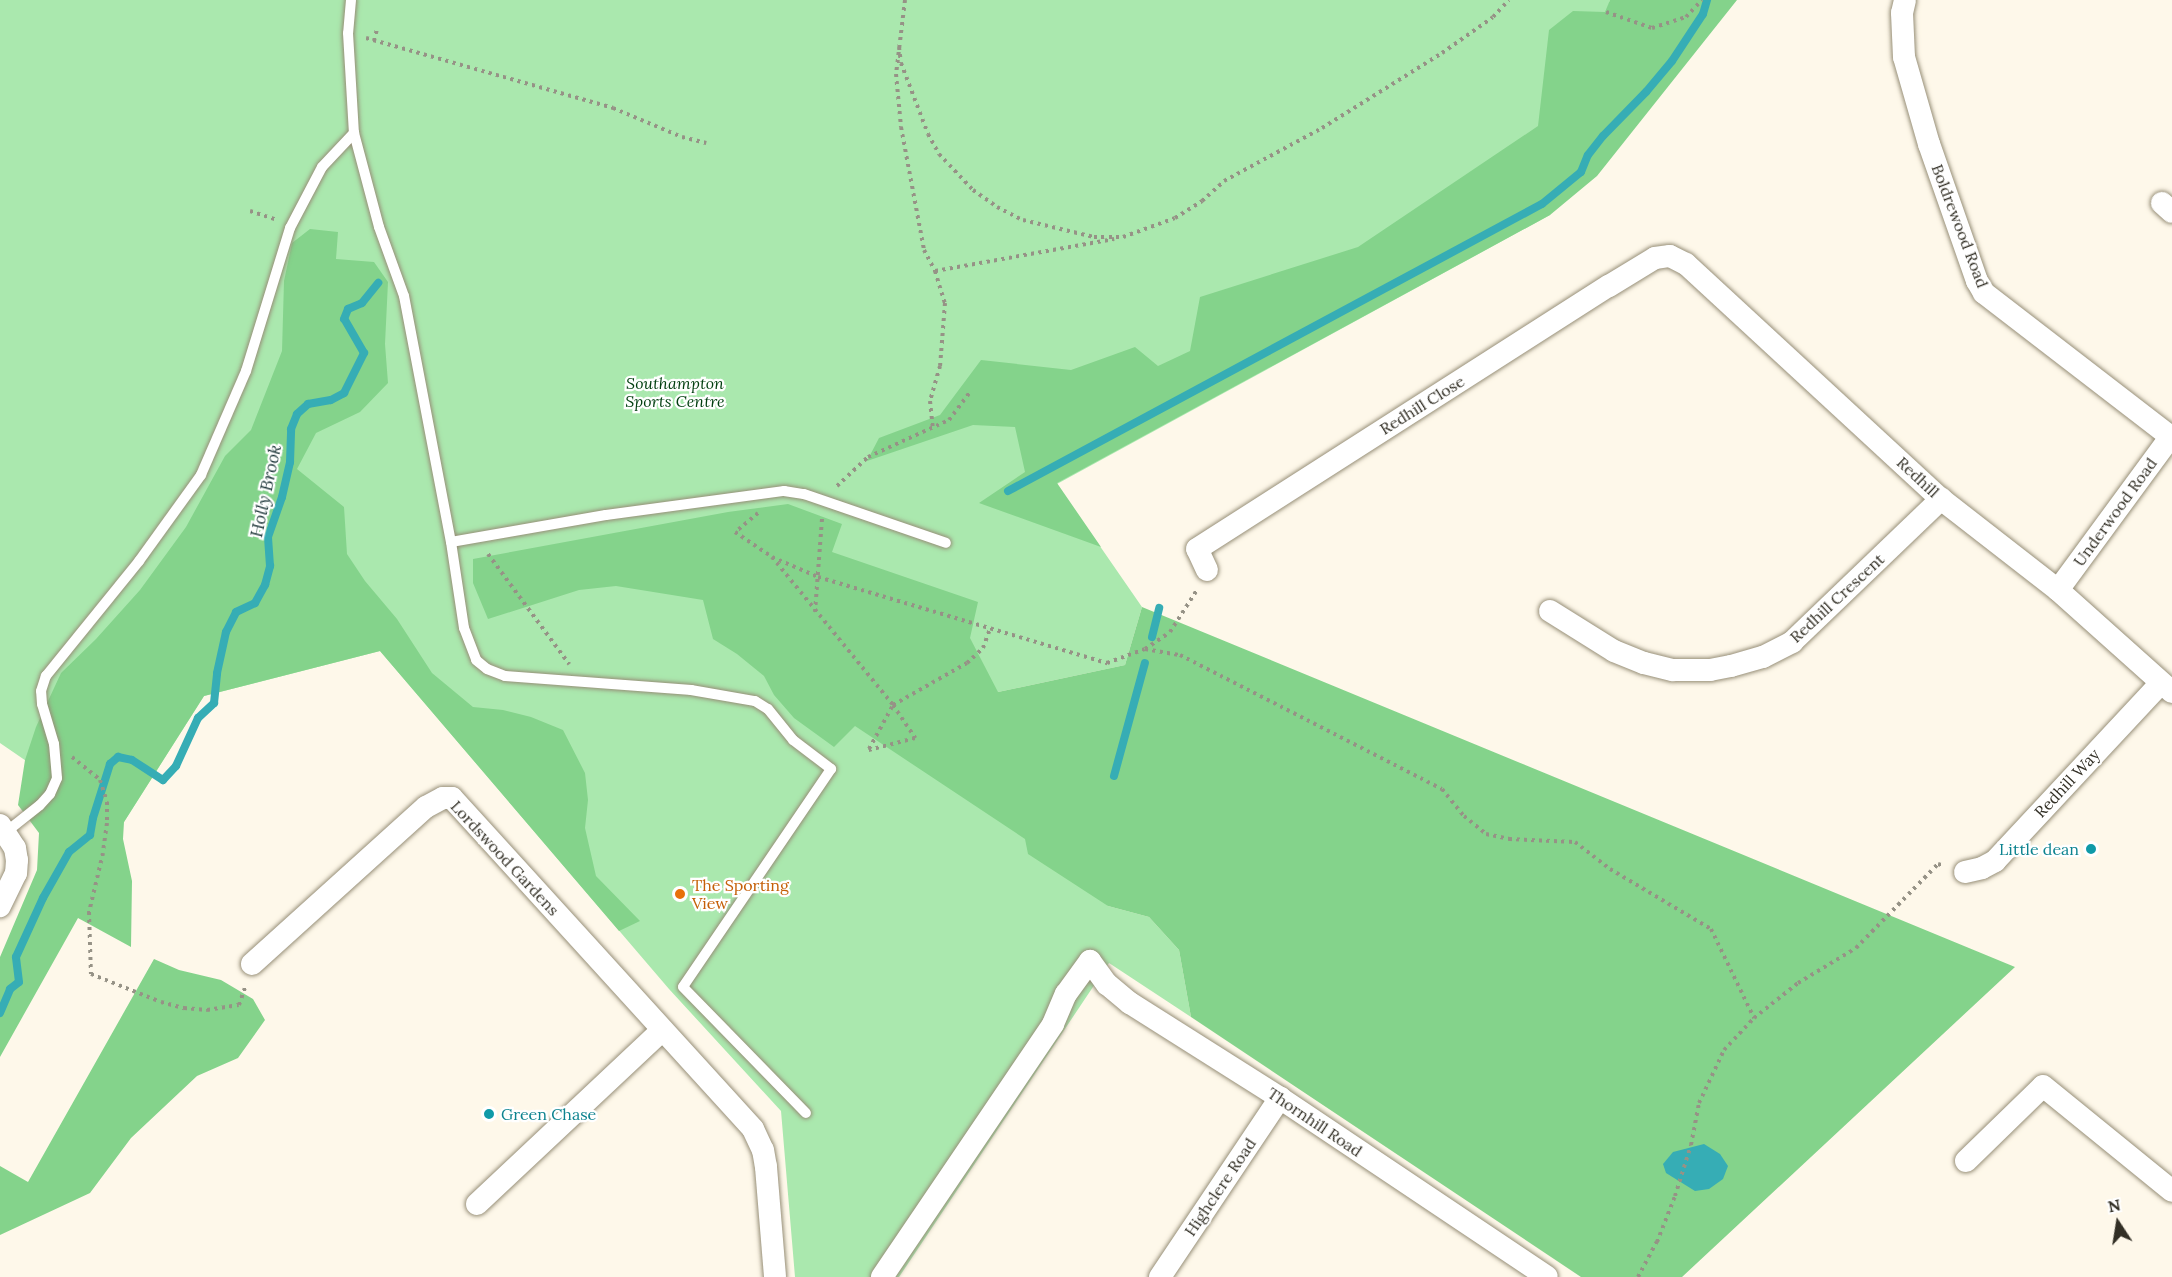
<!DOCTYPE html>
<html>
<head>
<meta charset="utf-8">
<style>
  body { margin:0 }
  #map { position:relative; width:2172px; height:1277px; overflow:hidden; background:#fef8ea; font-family:Lora,serif }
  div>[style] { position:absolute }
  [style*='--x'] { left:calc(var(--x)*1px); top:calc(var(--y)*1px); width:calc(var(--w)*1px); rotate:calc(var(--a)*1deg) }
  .green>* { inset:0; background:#aae8ae }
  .forest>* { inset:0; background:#84d38b }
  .water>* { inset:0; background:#36adb5 }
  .stream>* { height:8px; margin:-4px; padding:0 4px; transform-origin:4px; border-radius:4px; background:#36adb5 }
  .path>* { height:4px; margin-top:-2px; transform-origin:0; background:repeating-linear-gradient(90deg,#969286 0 3px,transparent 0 7.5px) }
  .roads { filter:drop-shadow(0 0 2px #978f78) drop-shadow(0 0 2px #978f78) }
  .service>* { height:10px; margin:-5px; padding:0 5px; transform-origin:5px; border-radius:5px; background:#fff }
  .minor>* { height:22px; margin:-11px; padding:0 11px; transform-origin:11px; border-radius:11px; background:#fff }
  .dots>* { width:16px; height:16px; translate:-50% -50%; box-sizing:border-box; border:3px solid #fff; border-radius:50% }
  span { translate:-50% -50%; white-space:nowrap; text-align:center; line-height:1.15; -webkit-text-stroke:4.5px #fff; paint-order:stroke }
  .street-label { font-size:16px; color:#322f25 }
  .park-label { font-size:16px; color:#013e0f; font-style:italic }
  .culture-label { font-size:16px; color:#0d838f }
  .right { translate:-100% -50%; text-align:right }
  .left { translate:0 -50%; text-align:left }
  .food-label { font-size:16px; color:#c56008 }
  .water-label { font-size:18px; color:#1f383a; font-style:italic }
  .north { position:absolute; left:2088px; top:1193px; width:60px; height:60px; -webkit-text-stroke:4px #fff; paint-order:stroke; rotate:348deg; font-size:16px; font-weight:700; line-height:24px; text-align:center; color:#322f25 }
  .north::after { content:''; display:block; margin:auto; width:21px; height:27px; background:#322f25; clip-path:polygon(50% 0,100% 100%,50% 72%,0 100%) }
</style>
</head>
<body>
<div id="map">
  <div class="green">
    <i style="clip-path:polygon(0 0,1610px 0,1550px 215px,1057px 484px,1142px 607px,1125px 665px,998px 692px,1108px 906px,1149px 917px,1179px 950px,1191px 1017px,1109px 963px,899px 1277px,795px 1277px,781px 1111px,669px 989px,380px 651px,204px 696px,124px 822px,51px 778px,0 743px)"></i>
  </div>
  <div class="forest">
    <i style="clip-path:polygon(1610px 0,1737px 0,1597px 176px,1550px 215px,1057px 483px,1101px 547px,979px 503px,1025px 472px,1015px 427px,973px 425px,867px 461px,879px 438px,940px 415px,981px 360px,1071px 370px,1135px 347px,1158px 366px,1190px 351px,1200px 297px,1358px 247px,1538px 126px,1549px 30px,1573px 11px,1605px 12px)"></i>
    <i style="clip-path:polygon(310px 229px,338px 232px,336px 259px,374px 262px,388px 282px,385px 344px,388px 383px,360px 412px,316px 433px,297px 469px,344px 507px,347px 554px,365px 581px,397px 619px,432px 673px,473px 707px,503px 710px,531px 717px,563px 730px,585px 773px,588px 800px,585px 828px,596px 876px,640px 921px,619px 931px,380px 651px,204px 696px,124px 822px,123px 839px,132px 881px,131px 947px,78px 918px,0 1057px,0 957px,37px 870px,39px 833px,18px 805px,25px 760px,36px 727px,61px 673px,96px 639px,140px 590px,186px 527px,225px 456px,251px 430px,282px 351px,284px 281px,292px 243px)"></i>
    <i style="clip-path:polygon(788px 504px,842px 524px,832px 552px,978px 602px,970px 638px,998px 692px,1125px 665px,1142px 607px,2015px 967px,1682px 1277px,1581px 1277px,1191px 1017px,1179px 950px,1149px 917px,1108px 906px,1028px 854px,1025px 839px,855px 726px,834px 747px,794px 718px,774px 695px,764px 676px,737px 654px,713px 639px,703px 600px,616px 586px,579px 590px,488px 619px,473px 583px,473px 559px,728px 512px)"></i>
    <i style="clip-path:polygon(154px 959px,179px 970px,221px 980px,253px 999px,265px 1020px,238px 1058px,197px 1076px,131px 1138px,90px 1193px,0 1235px,0 1166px,28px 1182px)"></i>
  </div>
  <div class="water">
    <i style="clip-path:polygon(1704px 1144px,1720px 1154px,1728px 1166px,1723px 1179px,1709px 1189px,1695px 1191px,1666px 1173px,1663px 1164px,1673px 1152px)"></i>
  </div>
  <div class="stream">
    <i style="--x:1008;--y:491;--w:606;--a:-28.26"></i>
    <i style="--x:1542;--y:204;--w:50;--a:-39.4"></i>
    <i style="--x:1581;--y:172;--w:18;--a:-68"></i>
    <i style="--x:1588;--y:155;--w:24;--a:-52"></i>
    <i style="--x:1603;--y:136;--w:62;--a:-45.7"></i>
    <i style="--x:1646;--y:92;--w:40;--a:-50"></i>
    <i style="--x:1672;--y:61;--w:56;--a:-56.6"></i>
    <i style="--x:1703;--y:14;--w:15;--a:-74"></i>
    <i style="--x:1152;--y:637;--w:30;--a:-76"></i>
    <i style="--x:1114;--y:776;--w:117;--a:-74.7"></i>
    <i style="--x:0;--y:1013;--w:26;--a:-67"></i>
    <i style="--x:10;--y:989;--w:11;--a:-38"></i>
    <i style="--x:19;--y:982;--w:25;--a:-97"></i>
    <i style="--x:16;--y:957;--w:65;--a:-65.4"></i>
    <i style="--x:43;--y:898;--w:53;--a:-60.5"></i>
    <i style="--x:69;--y:852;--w:27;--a:-39"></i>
    <i style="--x:90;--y:835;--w:17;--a:-80"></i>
    <i style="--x:93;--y:818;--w:57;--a:-72.5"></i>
    <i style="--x:110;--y:764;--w:11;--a:-41"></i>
    <i style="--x:118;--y:757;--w:14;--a:12"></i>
    <i style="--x:132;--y:760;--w:37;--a:33"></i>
    <i style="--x:163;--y:780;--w:19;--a:-47"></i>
    <i style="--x:176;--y:766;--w:53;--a:-65.4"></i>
    <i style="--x:198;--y:718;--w:22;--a:-43"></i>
    <i style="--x:214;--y:703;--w:30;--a:-84"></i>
    <i style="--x:217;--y:673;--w:42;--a:-77.6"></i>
    <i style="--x:226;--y:632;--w:22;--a:-63"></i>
    <i style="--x:236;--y:612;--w:21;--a:-25"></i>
    <i style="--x:255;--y:603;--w:21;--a:-61"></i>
    <i style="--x:265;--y:585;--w:20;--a:-75"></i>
    <i style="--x:270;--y:566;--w:29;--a:-94"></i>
    <i style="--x:268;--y:537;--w:42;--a:-70.7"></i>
    <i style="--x:282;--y:497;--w:36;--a:-77"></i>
    <i style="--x:290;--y:462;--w:33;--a:-88"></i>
    <i style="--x:291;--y:429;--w:16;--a:-68"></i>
    <i style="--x:297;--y:414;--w:15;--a:-42"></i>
    <i style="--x:308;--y:404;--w:23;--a:-10"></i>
    <i style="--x:331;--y:400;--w:15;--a:-28"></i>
    <i style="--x:344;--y:393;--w:45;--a:-63.4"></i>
    <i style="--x:364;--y:353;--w:39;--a:-120"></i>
    <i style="--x:344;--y:319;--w:11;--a:-68"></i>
    <i style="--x:348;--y:309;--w:15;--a:-23"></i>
    <i style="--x:362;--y:303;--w:26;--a:-51"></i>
  </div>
  <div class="path">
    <i style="--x:905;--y:0;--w:75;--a:96.9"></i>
    <i style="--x:896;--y:74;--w:53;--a:84.6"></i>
    <i style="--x:901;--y:127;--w:125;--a:79.4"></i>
    <i style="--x:924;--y:250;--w:24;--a:62"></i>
    <i style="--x:935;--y:271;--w:34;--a:73"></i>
    <i style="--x:945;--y:303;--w:63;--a:94.5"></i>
    <i style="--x:940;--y:366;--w:36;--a:106"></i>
    <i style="--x:930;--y:401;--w:27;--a:84"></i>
    <i style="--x:1606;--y:12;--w:49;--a:19.2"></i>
    <i style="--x:1652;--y:28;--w:36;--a:-18"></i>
    <i style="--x:1686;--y:17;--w:23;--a:-47"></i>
    <i style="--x:366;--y:38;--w:257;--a:15.8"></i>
    <i style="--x:613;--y:108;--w:75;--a:22.8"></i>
    <i style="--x:682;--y:137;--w:25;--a:14"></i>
    <i style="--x:374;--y:41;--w:12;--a:-76"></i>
    <i style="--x:899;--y:47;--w:16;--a:83"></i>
    <i style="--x:901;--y:63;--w:76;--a:69.2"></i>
    <i style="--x:928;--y:134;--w:23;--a:61"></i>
    <i style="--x:939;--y:154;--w:50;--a:46.6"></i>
    <i style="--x:973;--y:190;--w:29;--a:35"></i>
    <i style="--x:997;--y:207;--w:29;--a:27"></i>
    <i style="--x:1023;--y:220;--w:73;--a:13.5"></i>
    <i style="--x:1094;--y:237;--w:29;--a:0"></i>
    <i style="--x:1123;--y:237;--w:55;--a:-20.1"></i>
    <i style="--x:1175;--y:218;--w:32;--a:-32"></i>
    <i style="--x:1202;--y:201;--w:30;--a:-42"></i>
    <i style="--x:1224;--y:181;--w:111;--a:-28.4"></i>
    <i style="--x:1322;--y:128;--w:142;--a:-32"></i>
    <i style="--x:1442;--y:53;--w:62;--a:-35.2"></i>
    <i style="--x:1493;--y:17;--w:23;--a:-47"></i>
    <i style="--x:250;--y:211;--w:26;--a:18"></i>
    <i style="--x:935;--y:271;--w:182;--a:-10.1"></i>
    <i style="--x:837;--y:486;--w:42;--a:-43.1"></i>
    <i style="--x:868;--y:457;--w:89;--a:-24.6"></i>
    <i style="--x:949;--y:420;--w:35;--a:-53"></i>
    <i style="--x:758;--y:513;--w:30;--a:140"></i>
    <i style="--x:735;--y:532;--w:45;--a:34"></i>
    <i style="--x:772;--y:557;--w:191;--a:50.7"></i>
    <i style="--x:893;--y:705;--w:40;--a:56"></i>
    <i style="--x:915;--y:738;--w:48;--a:165.4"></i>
    <i style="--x:488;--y:554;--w:137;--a:53.6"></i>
    <i style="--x:772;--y:557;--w:50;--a:23.5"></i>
    <i style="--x:818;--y:577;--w:302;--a:16.6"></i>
    <i style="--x:1107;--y:663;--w:40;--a:-20.2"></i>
    <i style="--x:1145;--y:649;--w:30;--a:-34"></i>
    <i style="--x:1170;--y:632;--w:50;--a:-57.3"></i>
    <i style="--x:815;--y:612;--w:94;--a:-85.7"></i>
    <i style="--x:1145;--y:649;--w:36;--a:10"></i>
    <i style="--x:1180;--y:655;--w:294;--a:27.1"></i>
    <i style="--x:1442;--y:789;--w:35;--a:51"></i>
    <i style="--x:1464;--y:816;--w:28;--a:39"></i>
    <i style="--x:1486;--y:834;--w:24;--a:12"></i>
    <i style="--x:1509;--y:839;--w:66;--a:2.6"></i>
    <i style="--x:1575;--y:842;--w:44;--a:37.6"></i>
    <i style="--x:1610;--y:869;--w:117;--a:30.7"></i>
    <i style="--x:1711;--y:929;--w:99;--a:64.2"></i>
    <i style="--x:869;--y:749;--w:50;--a:-61.4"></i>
    <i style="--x:893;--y:705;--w:85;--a:-29.6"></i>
    <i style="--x:967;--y:663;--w:22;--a:-43"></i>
    <i style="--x:983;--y:648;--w:20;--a:-70"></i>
    <i style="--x:72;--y:757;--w:36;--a:39"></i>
    <i style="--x:100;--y:780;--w:23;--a:72"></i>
    <i style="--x:107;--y:802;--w:21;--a:90"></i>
    <i style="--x:107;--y:823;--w:30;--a:98"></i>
    <i style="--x:103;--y:853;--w:61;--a:103.3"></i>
    <i style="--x:89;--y:912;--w:62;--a:88.2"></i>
    <i style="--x:91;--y:974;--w:75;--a:21.8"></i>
    <i style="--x:161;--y:1002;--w:24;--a:15"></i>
    <i style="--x:184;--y:1008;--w:23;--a:5"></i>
    <i style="--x:207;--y:1010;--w:32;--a:-9"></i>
    <i style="--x:239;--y:1005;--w:21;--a:-71"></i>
    <i style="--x:1638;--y:1277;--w:40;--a:-62"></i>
    <i style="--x:1657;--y:1242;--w:49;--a:-68.6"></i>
    <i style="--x:1675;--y:1196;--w:53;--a:-72.6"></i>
    <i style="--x:1691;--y:1145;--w:43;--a:-79.2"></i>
    <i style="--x:1699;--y:1103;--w:59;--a:-64.7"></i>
    <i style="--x:1724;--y:1050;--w:44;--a:-46.8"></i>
    <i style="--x:1754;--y:1018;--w:56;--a:-38.5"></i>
    <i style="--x:1798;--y:983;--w:68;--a:-31.1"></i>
    <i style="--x:1856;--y:948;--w:117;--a:-45.7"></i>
    <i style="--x:1938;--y:864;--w:6;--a:18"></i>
  </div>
  <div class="roads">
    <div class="service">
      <i style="--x:351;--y:0;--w:33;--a:95"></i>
      <i style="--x:348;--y:33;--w:100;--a:86.6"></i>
      <i style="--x:354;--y:133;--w:97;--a:75.1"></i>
      <i style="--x:379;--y:227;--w:73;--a:70.1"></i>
      <i style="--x:404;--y:296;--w:250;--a:79.2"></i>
      <i style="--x:451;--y:542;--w:87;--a:81.4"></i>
      <i style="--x:464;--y:628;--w:34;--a:69"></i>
      <i style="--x:476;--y:660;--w:14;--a:39"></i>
      <i style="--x:487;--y:669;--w:19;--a:21"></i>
      <i style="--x:505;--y:676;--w:187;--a:4.3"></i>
      <i style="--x:691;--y:690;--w:65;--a:9.8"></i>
      <i style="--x:755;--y:701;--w:15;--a:32"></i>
      <i style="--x:768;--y:709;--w:40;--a:51"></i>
      <i style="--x:793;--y:740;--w:48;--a:37.3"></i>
      <i style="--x:831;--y:769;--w:263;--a:124.2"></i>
      <i style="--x:683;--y:987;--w:176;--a:45.7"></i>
      <i style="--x:451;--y:542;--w:157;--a:-9.9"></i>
      <i style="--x:606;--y:515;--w:180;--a:-7.7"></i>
      <i style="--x:784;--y:491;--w:20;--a:9"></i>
      <i style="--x:804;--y:494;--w:150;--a:19"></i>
      <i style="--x:6;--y:832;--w:43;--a:-38.5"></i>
      <i style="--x:40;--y:805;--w:15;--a:-48"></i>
      <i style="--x:50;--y:794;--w:17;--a:-66"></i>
      <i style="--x:57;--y:778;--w:34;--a:-95"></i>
      <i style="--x:54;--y:744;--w:42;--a:-106.7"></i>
      <i style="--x:42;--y:704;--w:13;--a:-94"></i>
      <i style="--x:41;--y:691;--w:16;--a:-72"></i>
      <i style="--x:46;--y:676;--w:148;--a:-51"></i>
      <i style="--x:139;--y:561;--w:106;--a:-54.2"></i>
      <i style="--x:201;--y:475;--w:113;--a:-66.6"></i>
      <i style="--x:246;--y:371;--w:150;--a:-72.9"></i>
      <i style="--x:290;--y:228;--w:69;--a:-62.3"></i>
      <i style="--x:322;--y:167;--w:47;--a:-46.7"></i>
    </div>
    <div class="minor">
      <i style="--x:1905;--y:0;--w:13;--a:103"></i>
      <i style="--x:1902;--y:13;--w:44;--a:87.4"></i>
      <i style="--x:1904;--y:57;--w:91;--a:74"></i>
      <i style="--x:1929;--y:144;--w:145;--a:70.7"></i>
      <i style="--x:1977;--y:281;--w:14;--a:60"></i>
      <i style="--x:1984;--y:293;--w:235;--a:37.6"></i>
      <i style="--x:2162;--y:203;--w:13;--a:42"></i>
      <i style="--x:1207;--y:570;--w:23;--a:-115"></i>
      <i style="--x:1197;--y:549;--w:489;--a:-32.6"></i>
      <i style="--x:1609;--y:286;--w:54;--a:-31.3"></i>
      <i style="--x:1655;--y:258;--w:15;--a:-8"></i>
      <i style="--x:1670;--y:256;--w:18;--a:27"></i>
      <i style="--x:1686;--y:264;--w:347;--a:42.7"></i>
      <i style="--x:1941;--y:499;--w:148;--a:37.9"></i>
      <i style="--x:2058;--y:590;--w:153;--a:41.8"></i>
      <i style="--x:2058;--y:590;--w:192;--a:-53.7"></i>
      <i style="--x:1550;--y:611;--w:75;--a:32"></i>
      <i style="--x:1614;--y:651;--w:32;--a:22"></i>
      <i style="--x:1644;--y:663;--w:30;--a:14"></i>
      <i style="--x:1673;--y:670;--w:37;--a:0"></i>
      <i style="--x:1710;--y:670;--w:21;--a:-11"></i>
      <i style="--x:1731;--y:666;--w:33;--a:-16"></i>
      <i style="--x:1763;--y:657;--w:33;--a:-27"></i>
      <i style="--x:1792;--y:642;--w:207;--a:-43.8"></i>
      <i style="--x:0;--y:825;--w:27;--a:57"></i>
      <i style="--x:15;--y:848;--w:12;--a:81"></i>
      <i style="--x:17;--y:860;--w:13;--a:94"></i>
      <i style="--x:16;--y:873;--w:37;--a:116"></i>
      <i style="--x:1965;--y:872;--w:17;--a:-13"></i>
      <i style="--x:1982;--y:868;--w:15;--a:-28"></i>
      <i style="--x:1995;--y:861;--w:243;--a:-47"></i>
      <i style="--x:252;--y:964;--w:234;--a:-42.1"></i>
      <i style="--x:426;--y:807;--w:19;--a:-28"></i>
      <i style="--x:443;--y:798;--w:9;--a:0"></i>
      <i style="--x:452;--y:798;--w:447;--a:47.7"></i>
      <i style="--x:753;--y:1129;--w:23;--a:65"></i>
      <i style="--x:763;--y:1150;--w:17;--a:80"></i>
      <i style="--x:766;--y:1167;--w:110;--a:85.3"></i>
      <i style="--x:1966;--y:1161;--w:107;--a:-44.2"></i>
      <i style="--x:2043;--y:1086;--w:166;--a:39.1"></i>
      <i style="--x:477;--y:1204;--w:254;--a:-43.2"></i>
      <i style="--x:882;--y:1277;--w:305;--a:-55.9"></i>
      <i style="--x:1053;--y:1024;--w:33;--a:-67"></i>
      <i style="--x:1066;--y:994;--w:41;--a:-54"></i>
      <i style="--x:1090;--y:961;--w:29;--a:54"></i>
      <i style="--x:1107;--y:984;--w:30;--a:40"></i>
      <i style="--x:1130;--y:1003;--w:178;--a:32.3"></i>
      <i style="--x:1280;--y:1098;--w:321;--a:33.8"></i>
      <i style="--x:1160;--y:1277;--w:216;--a:-56.2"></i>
    </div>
  </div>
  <div class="dots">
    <i style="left:2091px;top:849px;background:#0f9aa8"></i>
    <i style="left:680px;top:894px;background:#e8710a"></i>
    <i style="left:489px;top:1114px;background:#0f9aa8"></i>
  </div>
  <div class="street-label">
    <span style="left:1960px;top:226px;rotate:69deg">Boldrewood Road</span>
    <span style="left:1422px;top:405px;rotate:-32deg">Redhill Close</span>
    <span style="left:1918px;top:477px;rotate:43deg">Redhill</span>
    <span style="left:2115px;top:512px;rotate:-54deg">Underwood Road</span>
    <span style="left:1837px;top:598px;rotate:-43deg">Redhill Crescent</span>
    <span style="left:2067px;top:783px;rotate:-47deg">Redhill Way</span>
    <span style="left:505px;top:858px;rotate:47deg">Lordswood Gardens</span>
    <span style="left:1315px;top:1122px;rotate:34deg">Thornhill Road</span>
    <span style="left:1220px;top:1187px;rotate:-56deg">Highclere Road</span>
  </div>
  <div class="park-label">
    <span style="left:675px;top:392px">Southampton<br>Sports Centre</span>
  </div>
  <div class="culture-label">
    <span class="right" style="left:2079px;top:849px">Little dean</span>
    <span class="left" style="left:501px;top:1114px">Green Chase</span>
  </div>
  <div class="food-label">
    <span class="left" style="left:692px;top:894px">The Sporting<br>View</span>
  </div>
  <div class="water-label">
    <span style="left:266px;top:491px;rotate:-78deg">Holly Brook</span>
  </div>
  <div class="north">N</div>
</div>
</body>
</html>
